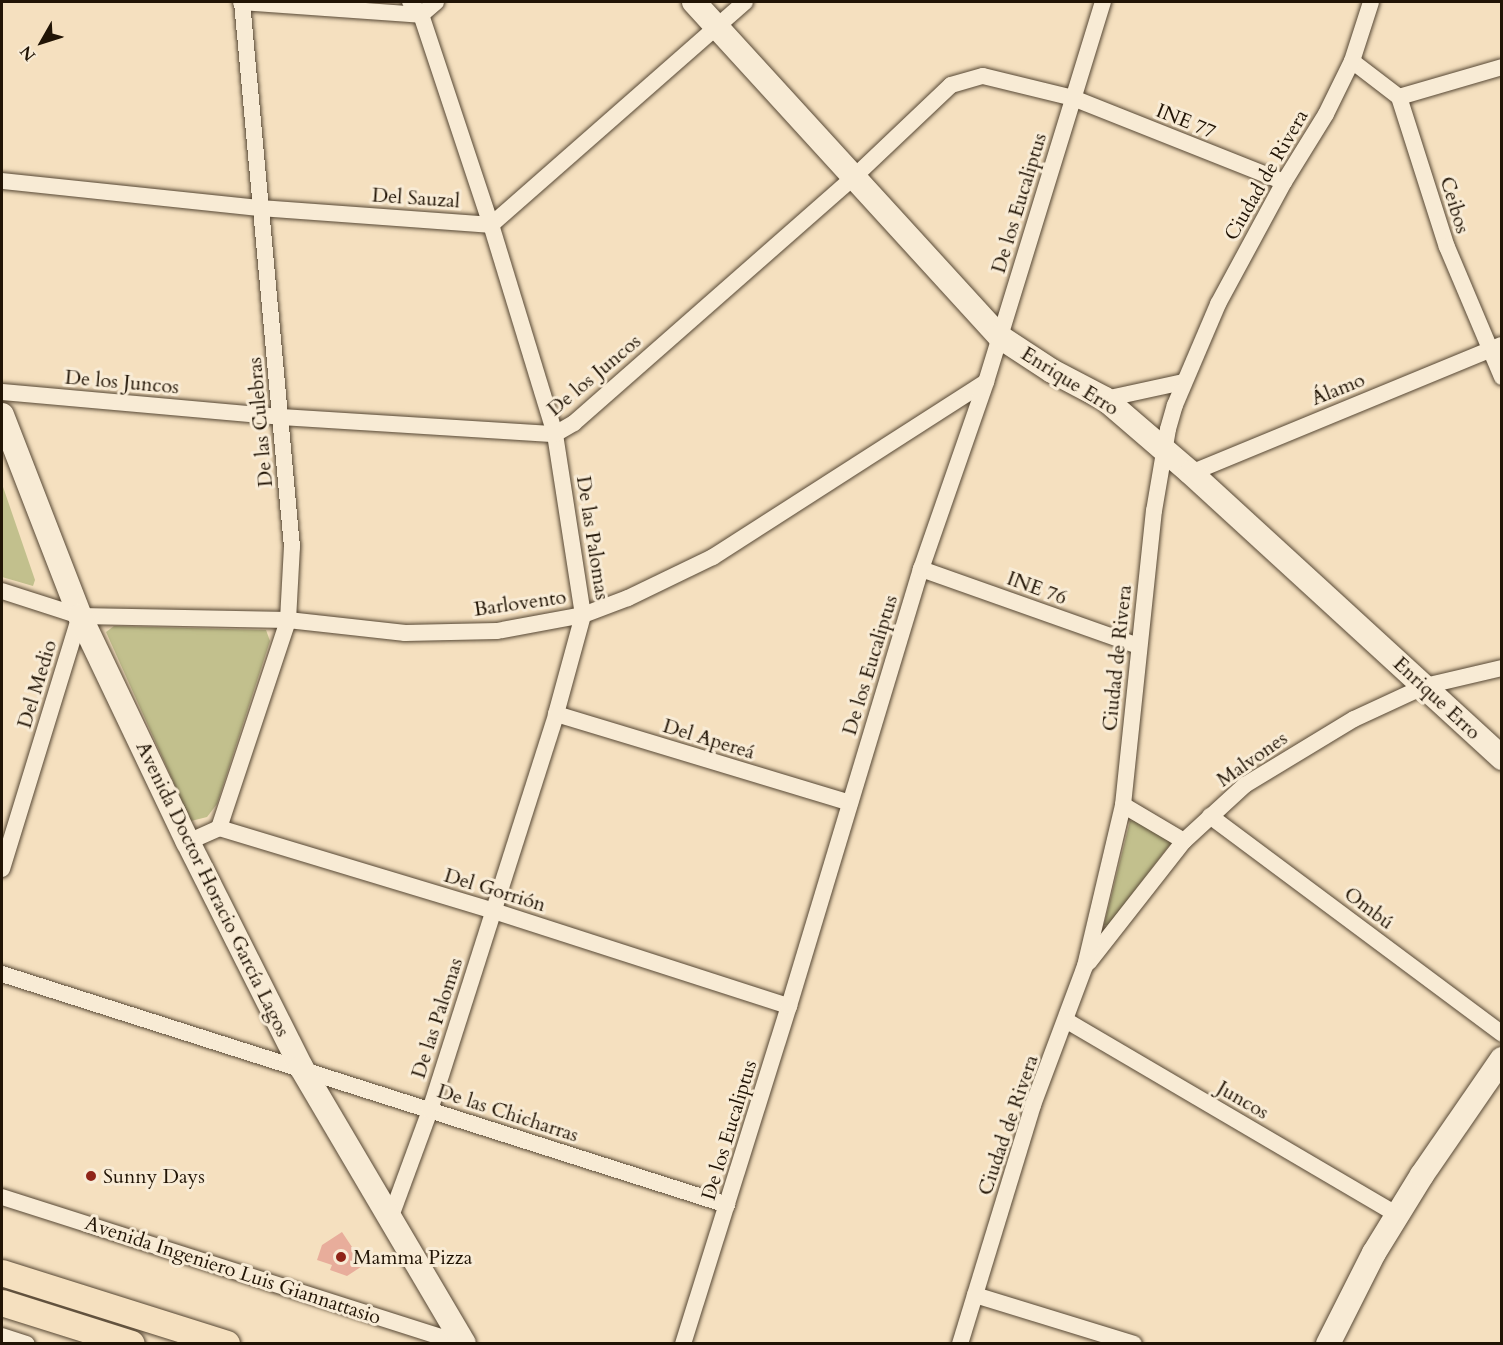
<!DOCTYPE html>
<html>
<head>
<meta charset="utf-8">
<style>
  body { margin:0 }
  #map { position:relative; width:1503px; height:1345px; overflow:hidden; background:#f5e0bf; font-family:Cardo,serif }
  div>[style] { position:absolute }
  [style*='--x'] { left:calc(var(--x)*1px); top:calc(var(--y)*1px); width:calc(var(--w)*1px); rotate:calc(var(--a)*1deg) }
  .green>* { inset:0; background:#c2c08d }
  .building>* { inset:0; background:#e8ad9b }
  .roads { filter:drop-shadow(0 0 2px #564734) drop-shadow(0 0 2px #564734) }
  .street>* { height:16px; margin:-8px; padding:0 8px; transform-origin:8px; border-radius:8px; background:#f8ebd5 }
  .secondary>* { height:24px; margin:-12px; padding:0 12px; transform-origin:12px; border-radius:12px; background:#f8ebd5 }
  .primary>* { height:26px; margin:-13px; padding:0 13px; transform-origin:13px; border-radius:13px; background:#f5e0bf }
  .dots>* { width:16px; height:16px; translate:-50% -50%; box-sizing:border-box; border:3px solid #f8ebd5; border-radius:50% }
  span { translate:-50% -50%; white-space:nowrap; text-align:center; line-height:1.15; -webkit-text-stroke:6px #f8ebd5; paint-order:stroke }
  .street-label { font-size:20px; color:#211405 }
  .poi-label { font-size:20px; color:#211405 }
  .left { translate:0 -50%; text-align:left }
  .frame { position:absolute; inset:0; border:3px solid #211405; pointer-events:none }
  .north { position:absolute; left:12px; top:12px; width:60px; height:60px; -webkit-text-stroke:4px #f8ebd5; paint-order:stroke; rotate:231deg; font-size:16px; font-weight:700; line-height:24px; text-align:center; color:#211405 }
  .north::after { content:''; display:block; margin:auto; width:21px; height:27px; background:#211405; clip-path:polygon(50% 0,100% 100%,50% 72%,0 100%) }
</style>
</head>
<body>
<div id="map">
  <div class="green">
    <i style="clip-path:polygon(2px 484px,35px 580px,33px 586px,2px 577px)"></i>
    <i style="clip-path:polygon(114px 626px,266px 630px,270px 641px,217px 804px,207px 817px,191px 821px,106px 632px)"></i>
    <i style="clip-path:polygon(1137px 820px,1171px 843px,1108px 925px,1104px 925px,1130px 821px)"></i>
  </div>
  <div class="building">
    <i style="clip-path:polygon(342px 1232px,356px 1253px,359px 1251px,367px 1263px,347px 1276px,330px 1270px,332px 1265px,317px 1260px,322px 1245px)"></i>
  </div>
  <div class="roads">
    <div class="street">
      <i style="--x:241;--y:2;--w:180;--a:4.1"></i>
      <i style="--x:421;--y:15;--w:20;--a:-41"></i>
      <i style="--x:1352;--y:61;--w:59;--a:37.5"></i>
      <i style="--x:1399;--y:97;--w:157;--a:72.3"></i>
      <i style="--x:1447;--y:247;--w:141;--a:67.1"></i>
      <i style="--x:1399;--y:97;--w:107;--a:-16.2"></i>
      <i style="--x:2;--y:181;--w:260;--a:6"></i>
      <i style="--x:261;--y:208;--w:231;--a:4.2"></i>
      <i style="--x:491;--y:225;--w:338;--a:-41.3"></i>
      <i style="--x:2;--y:392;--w:280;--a:5.1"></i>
      <i style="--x:281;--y:417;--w:275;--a:3.6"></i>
      <i style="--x:555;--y:434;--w:22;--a:-30"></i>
      <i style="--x:574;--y:423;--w:371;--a:-41.3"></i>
      <i style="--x:853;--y:178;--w:135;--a:-43.5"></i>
      <i style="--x:951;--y:85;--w:33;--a:-16"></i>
      <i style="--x:983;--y:76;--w:93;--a:13.7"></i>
      <i style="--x:1073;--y:98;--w:227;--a:21.7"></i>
      <i style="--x:1105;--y:399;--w:80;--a:-12.3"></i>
      <i style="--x:1191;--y:473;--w:336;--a:-22.4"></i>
      <i style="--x:921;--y:569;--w:231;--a:19.5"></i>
      <i style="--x:2;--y:591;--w:82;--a:17.8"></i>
      <i style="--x:80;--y:616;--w:208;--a:1.1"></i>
      <i style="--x:288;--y:620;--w:118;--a:6.3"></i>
      <i style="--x:405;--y:633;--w:92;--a:-1.2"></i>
      <i style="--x:497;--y:631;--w:87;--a:-10.5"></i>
      <i style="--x:583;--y:615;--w:48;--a:-20.7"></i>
      <i style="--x:628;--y:598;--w:94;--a:-25.8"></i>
      <i style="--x:713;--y:557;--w:324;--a:-32.7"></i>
      <i style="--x:556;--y:714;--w:307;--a:16.8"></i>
      <i style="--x:1123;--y:805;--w:71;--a:30.5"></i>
      <i style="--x:1210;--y:816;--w:364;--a:36.7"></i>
      <i style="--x:219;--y:828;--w:219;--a:-71.6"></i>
      <i style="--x:288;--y:620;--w:73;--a:-86.9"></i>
      <i style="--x:292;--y:547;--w:547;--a:-95.24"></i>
      <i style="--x:188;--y:842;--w:34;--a:-24"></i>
      <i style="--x:219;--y:828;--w:287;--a:16.8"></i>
      <i style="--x:494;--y:911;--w:310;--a:17.9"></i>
      <i style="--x:2;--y:869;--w:265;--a:-72.9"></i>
      <i style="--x:1089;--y:962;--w:154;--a:-51.9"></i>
      <i style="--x:1184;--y:841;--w:83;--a:-42.6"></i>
      <i style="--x:1245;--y:785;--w:127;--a:-31.2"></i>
      <i style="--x:1354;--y:719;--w:78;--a:-24.9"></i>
      <i style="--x:1425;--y:686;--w:79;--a:-13.2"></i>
      <i style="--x:2;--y:974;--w:761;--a:17.67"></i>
      <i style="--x:1067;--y:1021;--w:384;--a:30.4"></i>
      <i style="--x:2;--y:1197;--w:485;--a:17.7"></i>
      <i style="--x:390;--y:1219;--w:116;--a:-69.8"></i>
      <i style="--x:430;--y:1110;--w:416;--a:-72.3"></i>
      <i style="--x:556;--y:714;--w:103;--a:-74.7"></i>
      <i style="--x:583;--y:615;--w:183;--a:-98.8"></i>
      <i style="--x:555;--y:434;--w:219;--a:-107"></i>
      <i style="--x:491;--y:225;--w:221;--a:-108.4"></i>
      <i style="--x:421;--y:15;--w:17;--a:-130"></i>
      <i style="--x:975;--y:1295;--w:166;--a:17.1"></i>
      <i style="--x:2;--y:1336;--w:26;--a:18"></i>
      <i style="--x:683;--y:1344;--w:354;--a:-72.6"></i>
      <i style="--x:789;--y:1006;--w:457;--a:-73.2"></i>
      <i style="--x:921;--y:569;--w:198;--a:-70.8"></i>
      <i style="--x:986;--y:382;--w:398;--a:-72.9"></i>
      <i style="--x:960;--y:1344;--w:250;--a:-73"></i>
      <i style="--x:1033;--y:1105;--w:148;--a:-69.5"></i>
      <i style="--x:1085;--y:966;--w:165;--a:-76.7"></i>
      <i style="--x:1123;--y:805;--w:296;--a:-84"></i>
      <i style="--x:1154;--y:511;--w:83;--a:-80.3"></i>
      <i style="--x:1168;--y:429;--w:25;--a:-74"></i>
      <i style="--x:1175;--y:405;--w:110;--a:-66.9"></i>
      <i style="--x:1218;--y:304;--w:139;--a:-61.6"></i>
      <i style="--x:1284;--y:182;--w:80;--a:-58.3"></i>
      <i style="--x:1326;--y:114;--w:59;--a:-63.9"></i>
      <i style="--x:1352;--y:61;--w:62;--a:-72.1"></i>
    </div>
    <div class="secondary">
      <i style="--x:694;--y:2;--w:454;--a:47.6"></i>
      <i style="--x:1000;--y:337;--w:62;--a:33.2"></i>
      <i style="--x:1052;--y:371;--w:60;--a:27.8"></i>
      <i style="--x:1105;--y:399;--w:113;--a:40.7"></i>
      <i style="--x:1191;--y:473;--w:422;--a:42.5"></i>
      <i style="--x:2;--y:415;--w:216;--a:68.8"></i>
      <i style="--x:80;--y:616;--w:250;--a:64.5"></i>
      <i style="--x:188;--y:842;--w:252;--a:63.3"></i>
      <i style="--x:301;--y:1067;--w:321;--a:59.5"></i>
      <i style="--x:1328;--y:1344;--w:102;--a:-63.2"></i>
      <i style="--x:1374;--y:1253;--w:92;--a:-58.4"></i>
      <i style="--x:1422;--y:1175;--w:141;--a:-55.4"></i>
    </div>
    <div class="primary">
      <i style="--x:2;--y:1273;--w:236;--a:17.5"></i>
      <i style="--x:2;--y:1303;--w:136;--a:17.5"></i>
    </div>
  </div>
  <div class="dots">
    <i style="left:91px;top:1176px;background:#8f2418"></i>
    <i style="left:341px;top:1257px;background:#8f2418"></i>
  </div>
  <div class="street-label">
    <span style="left:1186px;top:121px;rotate:22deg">INE 77</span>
    <span style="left:1266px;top:175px;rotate:-60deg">Ciudad de Rivera</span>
    <span style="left:416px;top:198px;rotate:4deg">Del Sauzal</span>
    <span style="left:1019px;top:203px;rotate:-73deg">De los Eucaliptus</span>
    <span style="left:1455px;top:205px;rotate:73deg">Ceibos</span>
    <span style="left:594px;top:375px;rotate:-40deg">De los Juncos</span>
    <span style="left:1070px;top:381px;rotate:32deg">Enrique Erro</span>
    <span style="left:122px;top:382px;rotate:5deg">De los Juncos</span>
    <span style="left:1338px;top:389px;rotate:-22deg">Álamo</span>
    <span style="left:260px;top:422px;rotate:-95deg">De las Culebras</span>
    <span style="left:593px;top:538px;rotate:81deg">De las Palomas</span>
    <span style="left:1037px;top:588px;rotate:20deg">INE 76</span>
    <span style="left:520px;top:603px;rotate:-8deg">Barlovento</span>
    <span style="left:1117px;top:658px;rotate:-84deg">Ciudad de Rivera</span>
    <span style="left:870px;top:665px;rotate:-73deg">De los Eucaliptus</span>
    <span style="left:37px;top:684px;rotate:-73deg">Del Medio</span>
    <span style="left:1437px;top:698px;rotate:43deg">Enrique Erro</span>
    <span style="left:709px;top:739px;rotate:17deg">Del Apereá</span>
    <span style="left:1252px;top:759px;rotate:-35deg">Malvones</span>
    <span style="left:213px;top:889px;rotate:64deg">Avenida Doctor Horacio García Lagos</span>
    <span style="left:495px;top:890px;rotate:17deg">Del Gorrión</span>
    <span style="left:1369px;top:908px;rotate:37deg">Ombú</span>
    <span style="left:437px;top:1018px;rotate:-72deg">De las Palomas</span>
    <span style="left:1243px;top:1100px;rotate:30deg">Juncos</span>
    <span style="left:508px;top:1113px;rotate:18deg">De las Chicharras</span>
    <span style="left:1008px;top:1125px;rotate:-71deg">Ciudad de Rivera</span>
    <span style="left:729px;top:1130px;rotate:-73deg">De los Eucaliptus</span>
    <span style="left:233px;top:1270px;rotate:18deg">Avenida Ingeniero Luis Giannattasio</span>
  </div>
  <div class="poi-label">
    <span class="left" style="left:103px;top:1176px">Sunny Days</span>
    <span class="left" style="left:353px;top:1257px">Mamma Pizza</span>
  </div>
  <div class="frame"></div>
  <div class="north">N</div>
</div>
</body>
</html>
